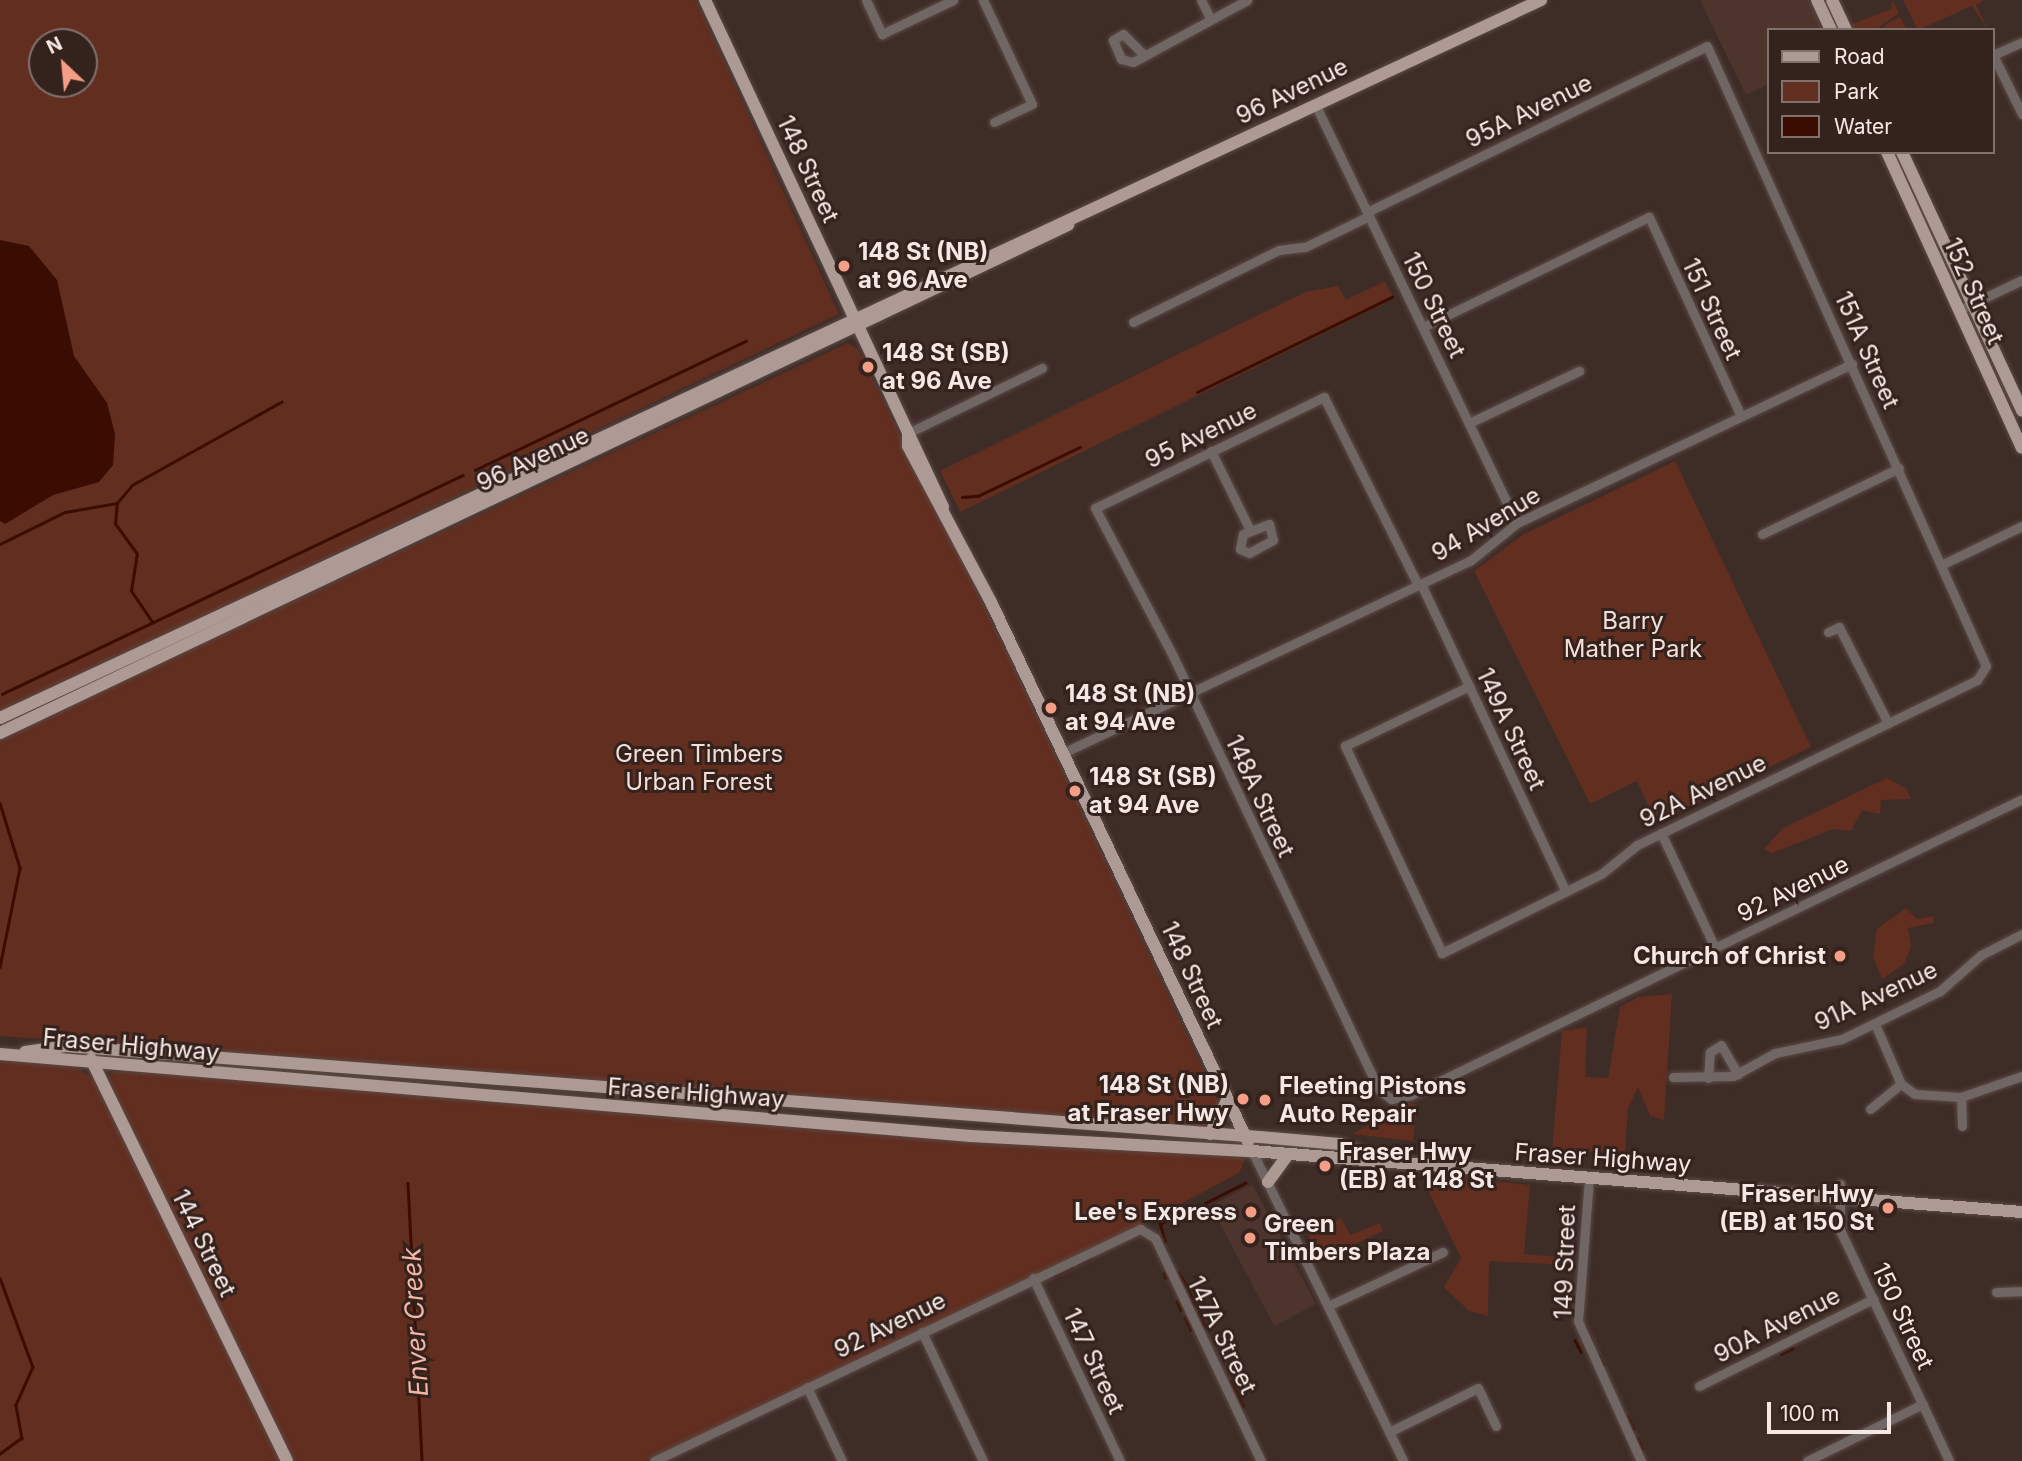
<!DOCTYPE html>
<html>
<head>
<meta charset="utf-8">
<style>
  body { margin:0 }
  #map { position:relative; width:2022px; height:1461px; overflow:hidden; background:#3e2c27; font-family:Inter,sans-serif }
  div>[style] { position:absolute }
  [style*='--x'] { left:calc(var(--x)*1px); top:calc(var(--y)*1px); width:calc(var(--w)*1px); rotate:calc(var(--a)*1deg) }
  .built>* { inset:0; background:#4d352e; transform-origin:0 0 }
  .green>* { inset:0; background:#612e20 }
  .water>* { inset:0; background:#3b0c02 }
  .stream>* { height:2.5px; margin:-1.25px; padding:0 1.25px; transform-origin:1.25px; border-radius:1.25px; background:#3b0c02 }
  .roads { filter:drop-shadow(0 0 2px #5b4a45) drop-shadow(0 0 2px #5b4a45) }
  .minor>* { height:9px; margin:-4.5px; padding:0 4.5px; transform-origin:4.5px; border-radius:4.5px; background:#706664 }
  .major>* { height:12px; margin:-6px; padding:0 6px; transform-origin:6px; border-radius:6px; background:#ae9a95 }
  .dots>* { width:19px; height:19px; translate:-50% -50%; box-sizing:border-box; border:4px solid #34221d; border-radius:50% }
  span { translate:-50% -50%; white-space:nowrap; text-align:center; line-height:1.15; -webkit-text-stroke:6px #34221d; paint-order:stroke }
  .street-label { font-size:24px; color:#f4e7e4 }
  .poi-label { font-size:24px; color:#f4e7e4; font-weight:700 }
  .left { translate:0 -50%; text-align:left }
  .right { translate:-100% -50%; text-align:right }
  .park-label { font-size:24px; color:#f3ded8 }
  .water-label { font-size:26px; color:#f4b6a6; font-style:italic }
  .legend { position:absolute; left:1767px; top:28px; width:228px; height:126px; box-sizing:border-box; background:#34221d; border:2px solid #81716d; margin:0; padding:9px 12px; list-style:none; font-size:21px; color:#f4e7e4 }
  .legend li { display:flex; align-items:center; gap:14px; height:35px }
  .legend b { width:35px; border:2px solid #81716d }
  .north { position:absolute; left:28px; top:28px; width:70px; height:70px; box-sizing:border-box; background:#34221d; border:2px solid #81716d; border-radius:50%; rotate:334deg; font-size:19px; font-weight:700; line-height:28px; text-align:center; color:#f4e7e4 }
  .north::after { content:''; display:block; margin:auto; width:24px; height:32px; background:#f49e87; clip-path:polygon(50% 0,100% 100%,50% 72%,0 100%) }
  .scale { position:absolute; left:1767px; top:1402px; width:124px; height:32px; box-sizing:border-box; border:4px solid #f4e7e4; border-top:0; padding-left:9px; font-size:21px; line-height:24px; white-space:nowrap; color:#f4e7e4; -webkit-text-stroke:5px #34221d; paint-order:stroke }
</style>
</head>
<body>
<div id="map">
  <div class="built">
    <i style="clip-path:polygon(1700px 0,1809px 0,1823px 30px,1768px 30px,1768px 84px,1746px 95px)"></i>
    <i style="left:1252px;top:1184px;width:136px;height:47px;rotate:62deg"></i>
  </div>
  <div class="green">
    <i style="clip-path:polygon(evenodd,0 0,696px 0,839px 314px,0 713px,0 0,42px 42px,84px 42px,84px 84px,42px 84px,42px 42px)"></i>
    <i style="clip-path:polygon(1892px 0,1899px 13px,1875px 30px,1854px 30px,1852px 24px,1891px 9px)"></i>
    <i style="clip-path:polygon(1903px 0,1985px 0,1976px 5px,1988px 30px,1972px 6px,1918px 30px)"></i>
    <i style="clip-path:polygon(1900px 17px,1907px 30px,1881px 30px,1888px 23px)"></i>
    <i style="clip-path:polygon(1385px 281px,1394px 299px,960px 512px,940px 471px,1305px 292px,1338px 286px,1346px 300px)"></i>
    <i style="clip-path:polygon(848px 343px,858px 349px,1008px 655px,1218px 1101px,1208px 1127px,0 1036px,0 738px)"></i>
    <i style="clip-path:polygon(1675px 461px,1811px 747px,1656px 822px,1637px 781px,1590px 804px,1474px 571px,1522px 535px)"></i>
    <i style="clip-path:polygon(1887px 778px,1907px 789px,1911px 799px,1881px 800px,1880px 814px,1862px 810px,1851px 831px,1833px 829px,1772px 853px,1764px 849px,1783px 828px)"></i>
    <i style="clip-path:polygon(1906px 908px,1917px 919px,1934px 916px,1933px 923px,1908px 928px,1911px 947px,1904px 964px,1882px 979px,1873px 956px,1877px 929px)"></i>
    <i style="clip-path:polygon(1672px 994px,1664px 1120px,1650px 1116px,1638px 1087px,1628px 1108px,1625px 1152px,1552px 1151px,1562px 1031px,1587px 1027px,1585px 1077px,1608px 1078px,1620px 1007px,1638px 997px)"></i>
    <i style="clip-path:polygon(0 1059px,76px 1067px,95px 1079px,280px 1461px,0 1461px)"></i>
    <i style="clip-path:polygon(122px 1071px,1235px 1156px,1245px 1160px,1239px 1173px,1141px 1225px,645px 1461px,290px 1461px,108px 1082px,111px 1073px)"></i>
    <i style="clip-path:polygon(1411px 1103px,1417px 1105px,1413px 1141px,1352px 1134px)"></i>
    <i style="clip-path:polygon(1420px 1174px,1530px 1185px,1524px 1254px,1568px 1258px,1567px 1265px,1489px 1261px,1488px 1316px,1469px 1311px,1444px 1287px,1461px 1258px)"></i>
    <i style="clip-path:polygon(1341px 1218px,1350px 1235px,1380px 1223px,1383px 1231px,1320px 1260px,1308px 1234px)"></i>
  </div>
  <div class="water">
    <i style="clip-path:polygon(0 240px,29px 246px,57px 280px,74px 356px,107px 403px,115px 434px,113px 465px,99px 482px,53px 495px,5px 524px,0 521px)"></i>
  </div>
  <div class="stream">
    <i style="--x:1197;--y:392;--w:217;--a:-26"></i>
    <i style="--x:475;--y:470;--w:300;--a:-25.5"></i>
    <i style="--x:962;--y:497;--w:16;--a:-4"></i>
    <i style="--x:978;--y:496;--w:113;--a:-25.7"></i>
    <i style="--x:0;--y:544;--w:72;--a:-26.2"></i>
    <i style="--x:65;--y:512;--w:53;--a:-9.8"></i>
    <i style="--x:152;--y:622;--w:37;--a:-124"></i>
    <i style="--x:131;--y:591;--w:37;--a:-81"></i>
    <i style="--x:137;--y:554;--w:37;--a:-126"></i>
    <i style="--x:115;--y:524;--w:21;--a:-85"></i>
    <i style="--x:117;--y:503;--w:23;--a:-50"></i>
    <i style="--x:132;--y:485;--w:171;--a:-29.1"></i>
    <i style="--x:2;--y:694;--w:510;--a:-25.41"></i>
    <i style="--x:0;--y:803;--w:68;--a:72.9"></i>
    <i style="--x:20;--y:868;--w:101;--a:101.4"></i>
    <i style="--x:408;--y:1183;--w:278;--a:87.1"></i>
    <i style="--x:1205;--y:1203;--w:45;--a:-26.6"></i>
    <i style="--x:1165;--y:1242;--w:19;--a:-106"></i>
    <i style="--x:1160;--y:1224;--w:42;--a:-25.3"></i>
    <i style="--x:1078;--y:1264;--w:14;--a:-25"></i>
    <i style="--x:1179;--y:1272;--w:15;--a:62"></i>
    <i style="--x:1164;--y:1273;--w:5;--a:68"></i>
    <i style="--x:1054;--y:1276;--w:20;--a:-27"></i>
    <i style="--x:0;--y:1278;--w:95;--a:69.7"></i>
    <i style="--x:33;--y:1367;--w:42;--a:114.1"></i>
    <i style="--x:16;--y:1405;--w:34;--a:80"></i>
    <i style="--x:22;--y:1438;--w:27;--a:144"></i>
    <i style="--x:1189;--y:1291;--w:15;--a:67"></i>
    <i style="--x:1177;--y:1301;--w:10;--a:66"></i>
    <i style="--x:1199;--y:1312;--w:16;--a:68"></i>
    <i style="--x:1185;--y:1317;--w:14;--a:65"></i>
    <i style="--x:1586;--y:1327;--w:15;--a:67"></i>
    <i style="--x:1575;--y:1340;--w:13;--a:63"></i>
    <i style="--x:1781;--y:1354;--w:13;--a:-27"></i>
    <i style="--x:1599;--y:1355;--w:11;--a:63"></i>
    <i style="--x:1231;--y:1381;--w:28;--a:64"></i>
    <i style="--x:1628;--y:1416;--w:14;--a:65"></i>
    <i style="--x:1638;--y:1438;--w:12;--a:66"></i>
  </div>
  <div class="roads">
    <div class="minor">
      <i style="--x:866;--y:0;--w:38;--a:65"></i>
      <i style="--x:882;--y:34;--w:79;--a:-25.6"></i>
      <i style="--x:983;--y:0;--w:115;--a:64.8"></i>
      <i style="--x:1032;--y:104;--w:42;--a:154.7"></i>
      <i style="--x:1201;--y:0;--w:20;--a:63"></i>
      <i style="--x:2022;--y:42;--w:32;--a:156"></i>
      <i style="--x:1993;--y:55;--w:66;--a:63.8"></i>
      <i style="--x:1142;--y:53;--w:27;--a:-135"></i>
      <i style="--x:1123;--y:34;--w:12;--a:149"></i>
      <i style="--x:1113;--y:40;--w:21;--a:67"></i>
      <i style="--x:1121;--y:59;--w:12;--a:14"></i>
      <i style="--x:1133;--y:62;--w:130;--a:-28.5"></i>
      <i style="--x:1315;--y:104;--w:465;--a:64.3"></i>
      <i style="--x:1367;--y:212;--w:378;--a:-26"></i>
      <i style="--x:1707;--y:46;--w:680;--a:65.77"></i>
      <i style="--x:1986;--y:666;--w:17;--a:123"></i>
      <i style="--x:1977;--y:680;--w:378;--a:154.1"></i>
      <i style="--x:1637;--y:845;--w:46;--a:141.1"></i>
      <i style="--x:1601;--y:874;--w:178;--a:153.6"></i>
      <i style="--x:1442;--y:953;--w:229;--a:-115.1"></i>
      <i style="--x:1345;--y:746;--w:138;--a:-25.8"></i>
      <i style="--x:1959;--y:310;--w:70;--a:-25.5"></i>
      <i style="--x:1133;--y:322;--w:163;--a:-26.3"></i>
      <i style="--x:1279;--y:250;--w:26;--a:-7"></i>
      <i style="--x:1305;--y:247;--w:71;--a:-25.8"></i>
      <i style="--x:1423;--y:327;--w:251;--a:-26"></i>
      <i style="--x:1649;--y:217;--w:219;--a:65.2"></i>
      <i style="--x:1469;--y:423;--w:122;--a:-25.3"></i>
      <i style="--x:908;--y:433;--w:149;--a:-25.9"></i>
      <i style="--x:1211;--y:451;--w:88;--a:63.7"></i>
      <i style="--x:1269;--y:524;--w:16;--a:76"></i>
      <i style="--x:1273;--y:540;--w:27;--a:152"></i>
      <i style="--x:1249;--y:553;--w:10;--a:-156"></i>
      <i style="--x:1240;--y:549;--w:15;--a:-79"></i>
      <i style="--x:1243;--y:534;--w:28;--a:-21"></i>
      <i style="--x:1762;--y:534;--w:152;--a:-25.7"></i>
      <i style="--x:1943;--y:564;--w:88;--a:-25.7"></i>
      <i style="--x:1421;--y:584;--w:340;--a:64.8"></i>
      <i style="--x:1418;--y:585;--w:210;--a:-116.6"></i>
      <i style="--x:1324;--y:397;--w:254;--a:154.1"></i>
      <i style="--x:1095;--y:508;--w:167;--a:62.2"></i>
      <i style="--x:1173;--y:656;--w:480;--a:64.6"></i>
      <i style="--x:1379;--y:1089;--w:16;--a:40"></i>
      <i style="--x:1391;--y:1099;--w:20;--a:-11"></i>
      <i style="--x:1411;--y:1095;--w:679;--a:-25.85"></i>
      <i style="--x:1828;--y:632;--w:12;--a:-24"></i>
      <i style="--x:1839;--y:627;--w:108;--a:63"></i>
      <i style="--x:1063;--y:753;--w:450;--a:-25.3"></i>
      <i style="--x:1470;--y:561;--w:60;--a:-39"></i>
      <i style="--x:1517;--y:523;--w:371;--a:-25.4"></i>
      <i style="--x:1661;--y:833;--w:127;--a:64.8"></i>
      <i style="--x:1875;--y:1024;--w:65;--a:66.6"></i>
      <i style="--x:1901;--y:1084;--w:17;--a:36"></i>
      <i style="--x:1915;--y:1094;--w:46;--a:3.7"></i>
      <i style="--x:1961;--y:1097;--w:65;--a:-19"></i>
      <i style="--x:1673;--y:1077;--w:60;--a:-1"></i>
      <i style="--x:1733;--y:1076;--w:48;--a:-28.7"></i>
      <i style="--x:1775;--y:1053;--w:68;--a:-11.8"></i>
      <i style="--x:1842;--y:1039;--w:109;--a:-26.1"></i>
      <i style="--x:1940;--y:991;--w:55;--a:-41.3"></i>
      <i style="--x:1981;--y:955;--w:46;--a:-27.1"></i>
      <i style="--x:1708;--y:1078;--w:26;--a:-86"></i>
      <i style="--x:1710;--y:1052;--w:13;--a:-32"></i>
      <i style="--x:1721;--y:1045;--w:34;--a:60"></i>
      <i style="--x:1961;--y:1097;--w:29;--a:88"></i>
      <i style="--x:1870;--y:1109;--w:40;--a:-39"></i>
      <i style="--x:1252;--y:1151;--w:345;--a:64"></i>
      <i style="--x:1589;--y:1178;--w:143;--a:94.4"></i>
      <i style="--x:1578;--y:1321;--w:154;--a:65.8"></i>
      <i style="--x:1840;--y:1184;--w:46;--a:90"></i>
      <i style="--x:1840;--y:1230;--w:255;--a:64.7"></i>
      <i style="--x:1033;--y:1278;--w:203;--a:64.6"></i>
      <i style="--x:1996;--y:1292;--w:26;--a:-2"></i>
      <i style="--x:1328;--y:1306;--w:127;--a:-25.2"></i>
      <i style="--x:922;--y:1332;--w:143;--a:64.7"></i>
      <i style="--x:1699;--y:1386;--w:195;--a:-26.6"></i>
      <i style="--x:807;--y:1387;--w:82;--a:64.7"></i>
      <i style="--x:1389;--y:1432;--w:99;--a:-26.3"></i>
      <i style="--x:1478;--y:1388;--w:42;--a:64.7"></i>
      <i style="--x:654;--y:1461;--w:539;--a:-25.52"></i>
      <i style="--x:1140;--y:1229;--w:17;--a:31"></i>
      <i style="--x:1155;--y:1238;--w:247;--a:64.6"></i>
      <i style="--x:1807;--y:1461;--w:129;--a:-26.2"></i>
    </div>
    <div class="major">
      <i style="--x:705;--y:0;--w:560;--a:64.85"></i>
      <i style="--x:1817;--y:0;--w:33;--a:65"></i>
      <i style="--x:1832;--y:0;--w:33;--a:65"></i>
      <i style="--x:1887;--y:152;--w:325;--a:65.5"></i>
      <i style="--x:1902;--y:152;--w:285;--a:65.1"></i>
      <i style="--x:908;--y:433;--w:13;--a:90"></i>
      <i style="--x:908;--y:446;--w:177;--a:62"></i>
      <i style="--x:991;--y:602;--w:598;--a:64.55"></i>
      <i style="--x:0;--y:718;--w:1700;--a:-24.98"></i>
      <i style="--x:0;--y:733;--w:1183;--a:-25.44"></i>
      <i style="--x:25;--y:1052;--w:41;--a:-8.3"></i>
      <i style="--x:66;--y:1046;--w:1197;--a:4.36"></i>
      <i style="--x:1260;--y:1137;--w:80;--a:5"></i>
      <i style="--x:1340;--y:1144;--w:35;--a:22"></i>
      <i style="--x:0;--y:1054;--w:974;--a:4.83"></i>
      <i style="--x:971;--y:1136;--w:281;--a:3.1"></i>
      <i style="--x:1252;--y:1151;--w:772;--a:4.53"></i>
      <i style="--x:91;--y:1059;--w:447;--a:64"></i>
      <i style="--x:1210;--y:1134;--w:39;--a:-63"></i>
      <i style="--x:1268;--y:1182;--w:34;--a:-54"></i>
    </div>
  </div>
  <div class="dots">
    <i style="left:844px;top:266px;background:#f49e87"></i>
    <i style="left:868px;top:367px;background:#f49e87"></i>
    <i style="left:1051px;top:708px;background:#f49e87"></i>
    <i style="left:1075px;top:791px;background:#f49e87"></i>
    <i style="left:1840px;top:956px;background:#f49e87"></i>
    <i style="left:1243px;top:1099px;background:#f49e87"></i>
    <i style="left:1265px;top:1100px;background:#f49e87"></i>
    <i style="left:1325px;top:1166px;background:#f49e87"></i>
    <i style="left:1888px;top:1208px;background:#f49e87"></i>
    <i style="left:1251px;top:1212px;background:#f49e87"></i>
    <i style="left:1250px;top:1238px;background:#f49e87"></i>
  </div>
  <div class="street-label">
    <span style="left:1292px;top:91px;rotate:-26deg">96 Avenue</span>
    <span style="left:1529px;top:111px;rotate:-26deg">95A Avenue</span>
    <span style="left:808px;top:169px;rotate:65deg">148 Street</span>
    <span style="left:1974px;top:291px;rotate:66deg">152 Street</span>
    <span style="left:1434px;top:305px;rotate:64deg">150 Street</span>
    <span style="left:1712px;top:309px;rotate:65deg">151 Street</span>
    <span style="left:1867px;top:350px;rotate:66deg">151A Street</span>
    <span style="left:1201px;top:435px;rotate:-26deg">95 Avenue</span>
    <span style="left:533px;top:459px;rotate:-25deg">96 Avenue</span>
    <span style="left:1486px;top:524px;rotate:-31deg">94 Avenue</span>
    <span style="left:1511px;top:729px;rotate:65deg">149A Street</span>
    <span style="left:1703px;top:791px;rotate:-26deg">92A Avenue</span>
    <span style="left:1260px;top:796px;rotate:65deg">148A Street</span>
    <span style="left:1793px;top:889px;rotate:-26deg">92 Avenue</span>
    <span style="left:1192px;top:975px;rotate:65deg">148 Street</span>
    <span style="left:1876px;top:996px;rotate:-25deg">91A Avenue</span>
    <span style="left:131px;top:1045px;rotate:5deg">Fraser Highway</span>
    <span style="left:696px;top:1093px;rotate:4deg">Fraser Highway</span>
    <span style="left:1603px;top:1158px;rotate:4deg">Fraser Highway</span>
    <span style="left:204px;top:1243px;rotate:64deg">144 Street</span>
    <span style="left:1565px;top:1262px;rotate:-88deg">149 Street</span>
    <span style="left:1903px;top:1316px;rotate:65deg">150 Street</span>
    <span style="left:890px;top:1325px;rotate:-26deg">92 Avenue</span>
    <span style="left:1777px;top:1325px;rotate:-27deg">90A Avenue</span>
    <span style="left:1222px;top:1335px;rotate:64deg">147A Street</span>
    <span style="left:1094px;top:1361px;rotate:65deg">147 Street</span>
  </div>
  <div class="poi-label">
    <span class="left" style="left:858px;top:266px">148 St (NB)<br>at 96 Ave</span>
    <span class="left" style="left:882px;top:367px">148 St (SB)<br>at 96 Ave</span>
    <span class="left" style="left:1065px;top:708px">148 St (NB)<br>at 94 Ave</span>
    <span class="left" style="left:1089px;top:791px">148 St (SB)<br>at 94 Ave</span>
    <span class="right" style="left:1826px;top:956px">Church of Christ</span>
    <span class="right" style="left:1229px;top:1099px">148 St (NB)<br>at Fraser Hwy</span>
    <span class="left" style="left:1279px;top:1100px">Fleeting Pistons<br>Auto Repair</span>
    <span class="left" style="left:1339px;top:1166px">Fraser Hwy<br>(EB) at 148 St</span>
    <span class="right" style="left:1874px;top:1208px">Fraser Hwy<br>(EB) at 150 St</span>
    <span class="right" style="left:1237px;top:1212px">Lee's Express</span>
    <span class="left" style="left:1264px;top:1238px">Green<br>Timbers Plaza</span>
  </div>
  <div class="park-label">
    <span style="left:1633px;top:635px">Barry<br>Mather Park</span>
    <span style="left:699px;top:768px">Green Timbers<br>Urban Forest</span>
  </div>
  <div class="water-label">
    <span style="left:415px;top:1322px;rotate:-93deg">Enver Creek</span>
  </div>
  <ul class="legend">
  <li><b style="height:9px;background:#ae9a95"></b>Road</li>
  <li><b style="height:19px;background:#612e20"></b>Park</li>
  <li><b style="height:19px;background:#3b0c02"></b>Water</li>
  </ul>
  <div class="north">N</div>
  <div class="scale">100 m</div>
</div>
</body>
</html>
